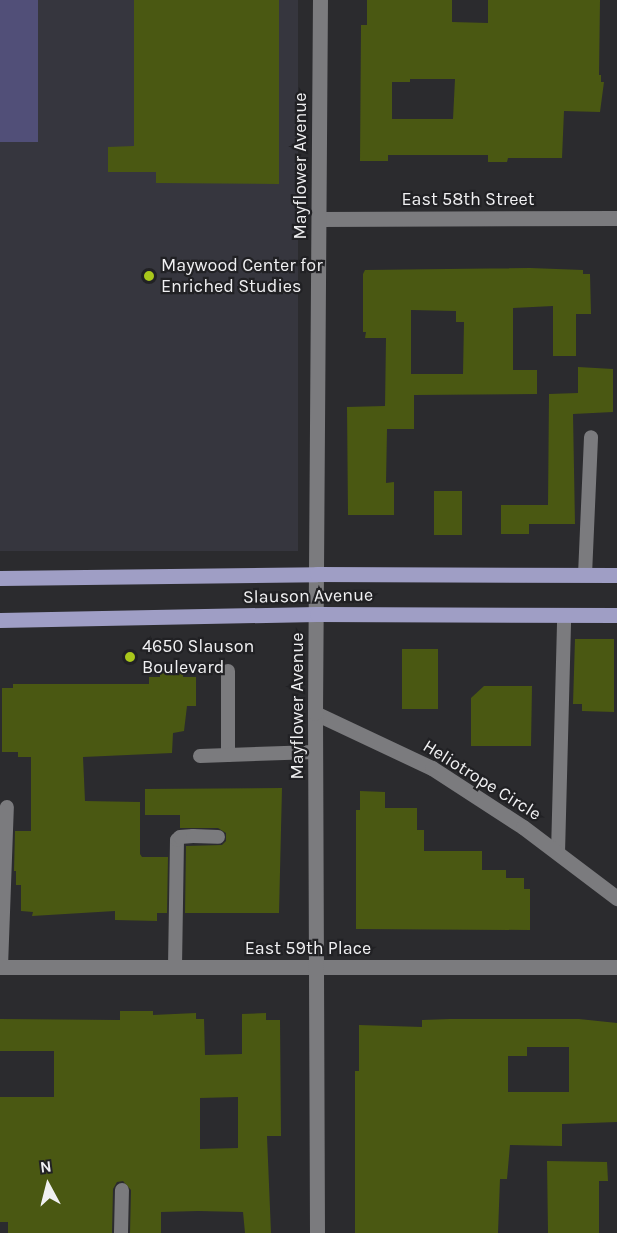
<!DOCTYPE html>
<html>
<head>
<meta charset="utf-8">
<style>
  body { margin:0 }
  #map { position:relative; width:617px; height:1233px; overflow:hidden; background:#2b2b2e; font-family:Karla,sans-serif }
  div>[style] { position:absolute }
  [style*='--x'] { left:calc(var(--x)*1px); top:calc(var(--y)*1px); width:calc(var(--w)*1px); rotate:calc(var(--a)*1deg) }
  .built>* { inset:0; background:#36363e; transform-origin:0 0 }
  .green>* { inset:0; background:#514f78; transform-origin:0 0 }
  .building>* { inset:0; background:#4a5812; transform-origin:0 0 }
  .service>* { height:14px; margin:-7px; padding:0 7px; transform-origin:7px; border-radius:7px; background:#7b7b7e }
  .minor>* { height:15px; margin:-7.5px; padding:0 7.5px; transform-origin:7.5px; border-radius:7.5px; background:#7b7b7e }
  .primary>* { height:15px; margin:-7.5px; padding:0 7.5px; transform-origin:7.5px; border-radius:7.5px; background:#9f9ec5 }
  .dots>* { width:16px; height:16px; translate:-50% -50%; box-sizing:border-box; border:3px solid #212124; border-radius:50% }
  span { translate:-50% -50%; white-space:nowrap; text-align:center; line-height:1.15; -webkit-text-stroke:4.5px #212124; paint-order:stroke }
  .street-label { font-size:18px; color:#f0f0f2 }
  .poi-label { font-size:18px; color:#f0f0f2 }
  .left { translate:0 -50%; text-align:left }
  .north { position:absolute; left:18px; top:1155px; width:60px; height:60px; -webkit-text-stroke:4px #212124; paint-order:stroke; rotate:353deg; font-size:16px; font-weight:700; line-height:24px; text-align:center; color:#f0f0f2 }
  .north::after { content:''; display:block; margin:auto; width:21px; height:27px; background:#f0f0f2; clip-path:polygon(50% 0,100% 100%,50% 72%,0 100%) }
</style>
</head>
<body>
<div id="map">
  <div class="built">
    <i style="left:0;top:0;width:298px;height:551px"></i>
  </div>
  <div class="green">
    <i style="left:0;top:0;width:38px;height:142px"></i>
  </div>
  <div class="building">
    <i style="clip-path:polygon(134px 0,279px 0,279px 184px,156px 183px,156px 172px,108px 172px,108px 147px,134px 146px)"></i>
    <i style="clip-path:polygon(evenodd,367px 0,452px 0,452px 22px,488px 23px,488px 0,600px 0,599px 75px,601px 75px,601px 82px,604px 82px,600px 112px,564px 111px,562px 158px,508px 158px,507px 162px,488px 162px,488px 155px,388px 155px,388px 161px,360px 161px,361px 25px,367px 25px,367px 0,410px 79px,455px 79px,453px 119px,392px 119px,392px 82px,410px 82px,410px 79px)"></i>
    <i style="clip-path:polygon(evenodd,530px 268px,583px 270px,583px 274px,590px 274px,591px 314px,576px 314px,576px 356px,553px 356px,553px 306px,513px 308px,513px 370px,537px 370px,537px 394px,414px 395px,414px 429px,387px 429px,386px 483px,394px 482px,394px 515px,348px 515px,347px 407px,385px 406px,386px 338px,365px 338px,366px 332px,363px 332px,363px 274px,365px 270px,530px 268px,411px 310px,456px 311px,456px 322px,464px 322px,463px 374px,411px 374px,411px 310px)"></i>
    <i style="clip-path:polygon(578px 367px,613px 369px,613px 412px,573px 414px,575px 524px,529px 524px,529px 534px,501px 534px,501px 505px,548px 505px,549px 394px,578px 393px)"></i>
    <i style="left:434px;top:491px;width:28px;height:44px"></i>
    <i style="clip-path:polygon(575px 639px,614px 639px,614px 712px,582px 711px,582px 704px,573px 704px)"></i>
    <i style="left:402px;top:649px;width:36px;height:60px"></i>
    <i style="clip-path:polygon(160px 673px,183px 673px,183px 677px,196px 677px,196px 706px,187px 706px,184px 731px,173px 733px,172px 753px,83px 757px,85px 801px,140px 802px,140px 854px,142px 857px,168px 857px,167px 913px,157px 913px,157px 921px,115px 920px,115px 911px,32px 916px,33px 912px,21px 911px,21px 885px,16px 885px,16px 871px,14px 871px,15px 831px,31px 831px,31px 757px,18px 757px,18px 752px,2px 752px,2px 688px,13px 688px,13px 684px,149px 684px,149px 677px,160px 677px)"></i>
    <i style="clip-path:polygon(484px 686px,532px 686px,531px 746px,471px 746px,471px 698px)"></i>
    <i style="clip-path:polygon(282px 788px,279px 913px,185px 913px,186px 846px,222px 845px,226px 841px,226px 833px,218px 828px,180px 828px,180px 815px,145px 815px,145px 789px)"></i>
    <i style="clip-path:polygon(360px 791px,385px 792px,385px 808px,417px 808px,417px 830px,424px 830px,424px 851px,482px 851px,482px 870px,506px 870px,506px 878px,524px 878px,524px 889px,530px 889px,530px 930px,356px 929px,356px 810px,360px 810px)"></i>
    <i style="clip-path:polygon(evenodd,120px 1011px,153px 1011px,153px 1015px,196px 1013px,196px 1019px,204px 1019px,205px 1055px,242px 1054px,242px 1014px,266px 1013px,266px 1020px,280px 1020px,281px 1136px,267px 1136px,271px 1233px,245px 1233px,243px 1212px,198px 1211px,161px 1212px,161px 1233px,130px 1233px,131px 1190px,123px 1181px,117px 1182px,113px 1189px,112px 1233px,8px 1233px,8px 1222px,0 1222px,0 1097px,54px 1097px,54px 1051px,0 1051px,0 1019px,120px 1020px,120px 1011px,238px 1097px,238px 1148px,200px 1149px,200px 1098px,238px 1097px)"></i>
    <i style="clip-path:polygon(evenodd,450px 1019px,579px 1019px,617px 1023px,617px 1122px,562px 1124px,562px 1146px,510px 1145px,507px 1179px,500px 1179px,498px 1233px,355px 1233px,355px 1071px,359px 1071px,359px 1025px,422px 1027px,422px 1020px,450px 1019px,527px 1047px,569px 1047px,569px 1092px,508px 1092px,508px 1056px,527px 1056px,527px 1047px)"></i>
    <i style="clip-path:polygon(547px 1161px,607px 1162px,608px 1181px,599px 1181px,599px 1233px,548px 1233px)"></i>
  </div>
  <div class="service">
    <i style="--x:585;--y:575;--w:138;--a:-87.5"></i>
    <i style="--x:228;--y:671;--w:84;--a:90"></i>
    <i style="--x:200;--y:756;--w:115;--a:-2"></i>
    <i style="--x:558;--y:853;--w:237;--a:-88.5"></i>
    <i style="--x:1;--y:967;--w:160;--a:-87.9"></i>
    <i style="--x:175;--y:967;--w:127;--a:-89.1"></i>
    <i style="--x:177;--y:840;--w:4;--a:-45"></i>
    <i style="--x:180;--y:837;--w:13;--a:-4"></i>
    <i style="--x:193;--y:836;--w:25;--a:2"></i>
    <i style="--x:121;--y:1233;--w:43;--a:-88.7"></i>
  </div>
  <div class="minor">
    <i style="--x:319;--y:219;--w:298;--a:-0.2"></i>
    <i style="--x:315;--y:713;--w:129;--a:25.2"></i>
    <i style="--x:432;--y:768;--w:108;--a:33"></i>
    <i style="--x:523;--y:827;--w:118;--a:37.1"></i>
    <i style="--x:0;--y:967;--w:617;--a:0"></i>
    <i style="--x:317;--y:1233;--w:520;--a:-90.22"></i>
    <i style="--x:315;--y:713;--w:713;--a:-89.6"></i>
  </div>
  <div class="primary">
    <i style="--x:0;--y:578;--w:317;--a:-0.7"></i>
    <i style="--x:317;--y:574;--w:300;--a:0.2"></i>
    <i style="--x:0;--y:620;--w:317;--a:-1.1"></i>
    <i style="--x:317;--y:614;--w:300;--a:0.2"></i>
  </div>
  <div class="dots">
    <i style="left:149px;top:276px;background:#a9c71b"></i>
    <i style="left:130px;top:657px;background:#a9c71b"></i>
  </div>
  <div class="street-label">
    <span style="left:300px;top:166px;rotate:-90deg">Mayflower Avenue</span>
    <span style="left:468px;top:199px">East 58th Street</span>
    <span style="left:308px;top:596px;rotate:-1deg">Slauson Avenue</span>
    <span style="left:297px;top:706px;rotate:-90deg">Mayflower Avenue</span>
    <span style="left:482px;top:780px;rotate:32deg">Heliotrope Circle</span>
    <span style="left:308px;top:948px">East 59th Place</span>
  </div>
  <div class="poi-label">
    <span class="left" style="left:161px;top:276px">Maywood Center for<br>Enriched Studies</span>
    <span class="left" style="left:142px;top:657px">4650 Slauson<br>Boulevard</span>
  </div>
  <div class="north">N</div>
</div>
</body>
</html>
